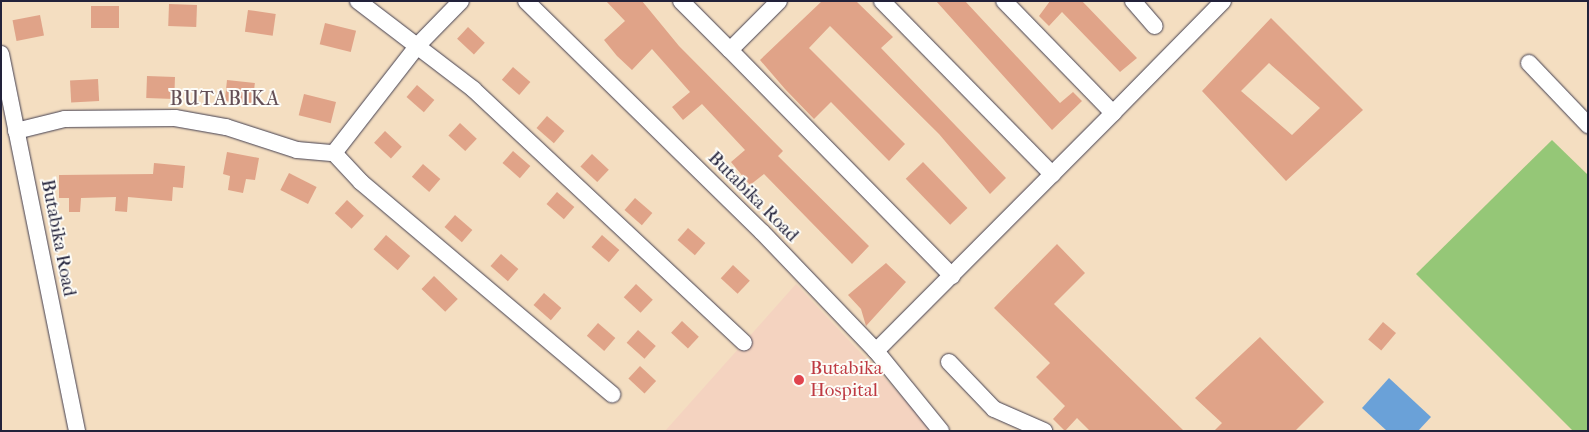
<!DOCTYPE html>
<html>
<head>
<meta charset="utf-8">
<style>
  body { margin:0 }
  #map { position:relative; width:1589px; height:432px; overflow:hidden; background:#f4dec1; font-family:"IM FELL French Canon",serif }
  div>[style] { position:absolute }
  [style*='--x'] { left:calc(var(--x)*1px); top:calc(var(--y)*1px); width:calc(var(--w)*1px); rotate:calc(var(--a)*1deg) }
  .built>* { inset:0; background:#f4d3c0 }
  .green>* { inset:0; background:#95c777 }
  .water>* { inset:0; background:#6aa1d8 }
  .building>* { inset:0; background:#e0a388; transform-origin:0 0 }
  .roads { filter:drop-shadow(0 0 1px #423e4f) drop-shadow(0 0 1px #423e4f) }
  .minor>* { height:16px; margin:-8px; padding:0 8px; transform-origin:8px; border-radius:8px; background:#fff }
  .dots>* { width:14px; height:14px; translate:-50% -50%; box-sizing:border-box; border:2px solid #fdfcf7; border-radius:50% }
  span { translate:-50% -50%; white-space:nowrap; text-align:center; line-height:1.15; -webkit-text-stroke:4px #fdfcf7; paint-order:stroke }
  .street-label { font-size:19px; color:#22223b }
  .health-label { font-size:19px; color:#be3a42 }
  .left { translate:0 -50%; text-align:left }
  .neighbourhood-label { font-size:20px; color:#644f56; letter-spacing:1px }
  .frame { position:absolute; inset:0; border:2px solid #22223b; pointer-events:none }
</style>
</head>
<body>
<div id="map">
  <div class="built">
    <i style="clip-path:polygon(796px 284px,922px 418px,931px 431px,665px 431px)"></i>
  </div>
  <div class="green">
    <i style="clip-path:polygon(1552px 140px,1588px 175px,1588px 431px,1573px 431px,1416px 274px)"></i>
  </div>
  <div class="water">
    <i style="clip-path:polygon(1389px 378px,1431px 417px,1418px 431px,1387px 431px,1362px 408px)"></i>
  </div>
  <div class="building">
    <i style="clip-path:polygon(606px 1px,642px 1px,679px 46px,783px 151px,778px 156px,869px 246px,852px 264px,764px 174px,750px 185px,731px 162px,745px 150px,702px 104px,683px 120px,672px 107px,690px 92px,652px 49px,632px 70px,617px 56px,604px 40px,625px 21px)"></i>
    <i style="clip-path:polygon(822px 1px,856px 1px,893px 37px,881px 48px,1006px 178px,990px 194px,939px 134px,830px 26px,809px 48px,905px 144px,889px 161px,831px 102px,814px 119px,785px 89px,760px 60px)"></i>
    <i style="clip-path:polygon(936px 1px,965px 1px,1060px 103px,1073px 92px,1082px 101px,1052px 130px)"></i>
    <i style="clip-path:polygon(1050px 1px,1082px 1px,1137px 58px,1120px 72px,1062px 12px,1049px 26px,1039px 16px)"></i>
    <i style="left:169px;top:4px;width:28px;height:22px;rotate:2deg"></i>
    <i style="left:91px;top:6px;width:28px;height:22px"></i>
    <i style="left:248px;top:10px;width:28px;height:22px;rotate:8deg"></i>
    <i style="left:40px;top:15px;width:21px;height:28px;rotate:79deg"></i>
    <i style="clip-path:polygon(evenodd,1271px 18px,1363px 110px,1286px 181px,1202px 91px,1271px 18px,1269px 63px,1320px 108px,1292px 135px,1241px 91px,1269px 63px)"></i>
    <i style="left:325px;top:23px;width:32px;height:22px;rotate:14deg"></i>
    <i style="left:468px;top:27px;width:23px;height:16px;rotate:43deg"></i>
    <i style="left:513px;top:67px;width:23px;height:17px;rotate:41deg"></i>
    <i style="left:147px;top:76px;width:28px;height:22px;rotate:2deg"></i>
    <i style="left:98px;top:79px;width:22px;height:28px;rotate:87deg"></i>
    <i style="left:227px;top:80px;width:28px;height:21px;rotate:6deg"></i>
    <i style="left:417px;top:85px;width:23px;height:16px;rotate:41deg"></i>
    <i style="left:304px;top:94px;width:33px;height:22px;rotate:14deg"></i>
    <i style="left:547px;top:116px;width:23px;height:16px;rotate:41deg"></i>
    <i style="left:460px;top:123px;width:23px;height:17px;rotate:43deg"></i>
    <i style="left:385px;top:131px;width:23px;height:16px;rotate:43deg"></i>
    <i style="left:513px;top:151px;width:23px;height:16px;rotate:41deg"></i>
    <i style="clip-path:polygon(227px 152px,259px 158px,255px 180px,246px 179px,243px 193px,228px 190px,230px 176px,223px 174px)"></i>
    <i style="left:592px;top:154px;width:23px;height:17px;rotate:43deg"></i>
    <i style="left:923px;top:162px;width:64px;height:24px;rotate:46deg"></i>
    <i style="clip-path:polygon(154px 163px,185px 166px,183px 188px,173px 187px,172px 201px,128px 197px,127px 212px,115px 211px,116px 197px,81px 198px,80px 212px,69px 212px,69px 198px,59px 198px,59px 175px,153px 174px)"></i>
    <i style="left:423px;top:164px;width:23px;height:17px;rotate:41deg"></i>
    <i style="left:289px;top:173px;width:31px;height:19px;rotate:27deg"></i>
    <i style="left:557px;top:192px;width:23px;height:16px;rotate:41deg"></i>
    <i style="left:635px;top:198px;width:23px;height:16px;rotate:41deg"></i>
    <i style="left:347px;top:200px;width:23px;height:18px;rotate:43deg"></i>
    <i style="left:455px;top:215px;width:23px;height:16px;rotate:41deg"></i>
    <i style="left:688px;top:228px;width:23px;height:16px;rotate:41deg"></i>
    <i style="left:386px;top:235px;width:32px;height:19px;rotate:41deg"></i>
    <i style="left:602px;top:235px;width:23px;height:16px;rotate:41deg"></i>
    <i style="clip-path:polygon(1057px 244px,1085px 273px,1054px 304px,1184px 431px,1090px 431px,1077px 418px,1065px 431px,1053px 419px,1065px 406px,1036px 377px,1050px 363px,994px 308px)"></i>
    <i style="left:501px;top:254px;width:23px;height:16px;rotate:41deg"></i>
    <i style="clip-path:polygon(886px 263px,906px 282px,866px 326px,861px 309px,848px 295px)"></i>
    <i style="left:733px;top:265px;width:23px;height:18px;rotate:43deg"></i>
    <i style="left:434px;top:276px;width:33px;height:18px;rotate:44deg"></i>
    <i style="left:636px;top:284px;width:23px;height:18px;rotate:43deg"></i>
    <i style="left:544px;top:293px;width:23px;height:16px;rotate:41deg"></i>
    <i style="left:682px;top:321px;width:23px;height:16px;rotate:43deg"></i>
    <i style="left:1383px;top:322px;width:17px;height:23px;rotate:40deg"></i>
    <i style="left:598px;top:323px;width:23px;height:17px;rotate:41deg"></i>
    <i style="left:638px;top:330px;width:24px;height:17px;rotate:42deg"></i>
    <i style="clip-path:polygon(1260px 337px,1324px 402px,1295px 431px,1214px 431px,1222px 423px,1195px 398px)"></i>
    <i style="left:640px;top:366px;width:22px;height:17px;rotate:43deg"></i>
  </div>
  <div class="roads">
    <div class="minor">
      <i style="--x:358;--y:1;--w:145;--a:37.4"></i>
      <i style="--x:473;--y:89;--w:371;--a:43.1"></i>
      <i style="--x:526;--y:1;--w:330;--a:44.4"></i>
      <i style="--x:762;--y:232;--w:165;--a:46.2"></i>
      <i style="--x:876;--y:351;--w:103;--a:50.9"></i>
      <i style="--x:681;--y:1;--w:69;--a:45"></i>
      <i style="--x:779;--y:1;--w:69;--a:135"></i>
      <i style="--x:730;--y:50;--w:317;--a:45.5"></i>
      <i style="--x:882;--y:1;--w:243;--a:45.5"></i>
      <i style="--x:1133;--y:1;--w:33;--a:49"></i>
      <i style="--x:1;--y:54;--w:385;--a:78.6"></i>
      <i style="--x:1529;--y:63;--w:86;--a:46.4"></i>
      <i style="--x:1113;--y:113;--w:157;--a:-45.5"></i>
      <i style="--x:16;--y:131;--w:50;--a:-13.8"></i>
      <i style="--x:65;--y:119;--w:110;--a:-0.5"></i>
      <i style="--x:175;--y:118;--w:52;--a:10"></i>
      <i style="--x:226;--y:127;--w:75;--a:17.9"></i>
      <i style="--x:297;--y:150;--w:37;--a:5"></i>
      <i style="--x:334;--y:153;--w:40;--a:47"></i>
      <i style="--x:361;--y:182;--w:329;--a:40.2"></i>
      <i style="--x:334;--y:153;--w:138;--a:-52.1"></i>
      <i style="--x:419;--y:44;--w:60;--a:-45.7"></i>
      <i style="--x:876;--y:351;--w:336;--a:-45.1"></i>
      <i style="--x:1113;--y:113;--w:156;--a:-134.2"></i>
      <i style="--x:949;--y:362;--w:65;--a:46.2"></i>
      <i style="--x:994;--y:409;--w:55;--a:23.7"></i>
    </div>
  </div>
  <div class="dots">
    <i style="left:799px;top:380px;background:#e0444e"></i>
  </div>
  <div class="street-label">
    <span style="left:753px;top:197px;rotate:45deg">Butabika Road</span>
    <span style="left:58px;top:238px;rotate:79deg">Butabika Road</span>
  </div>
  <div class="health-label">
    <span class="left" style="left:810px;top:380px">Butabika<br>Hospital</span>
  </div>
  <div class="neighbourhood-label">
    <span style="left:225px;top:98px">BUTABIKA</span>
  </div>
  <div class="frame"></div>
</div>
</body>
</html>
